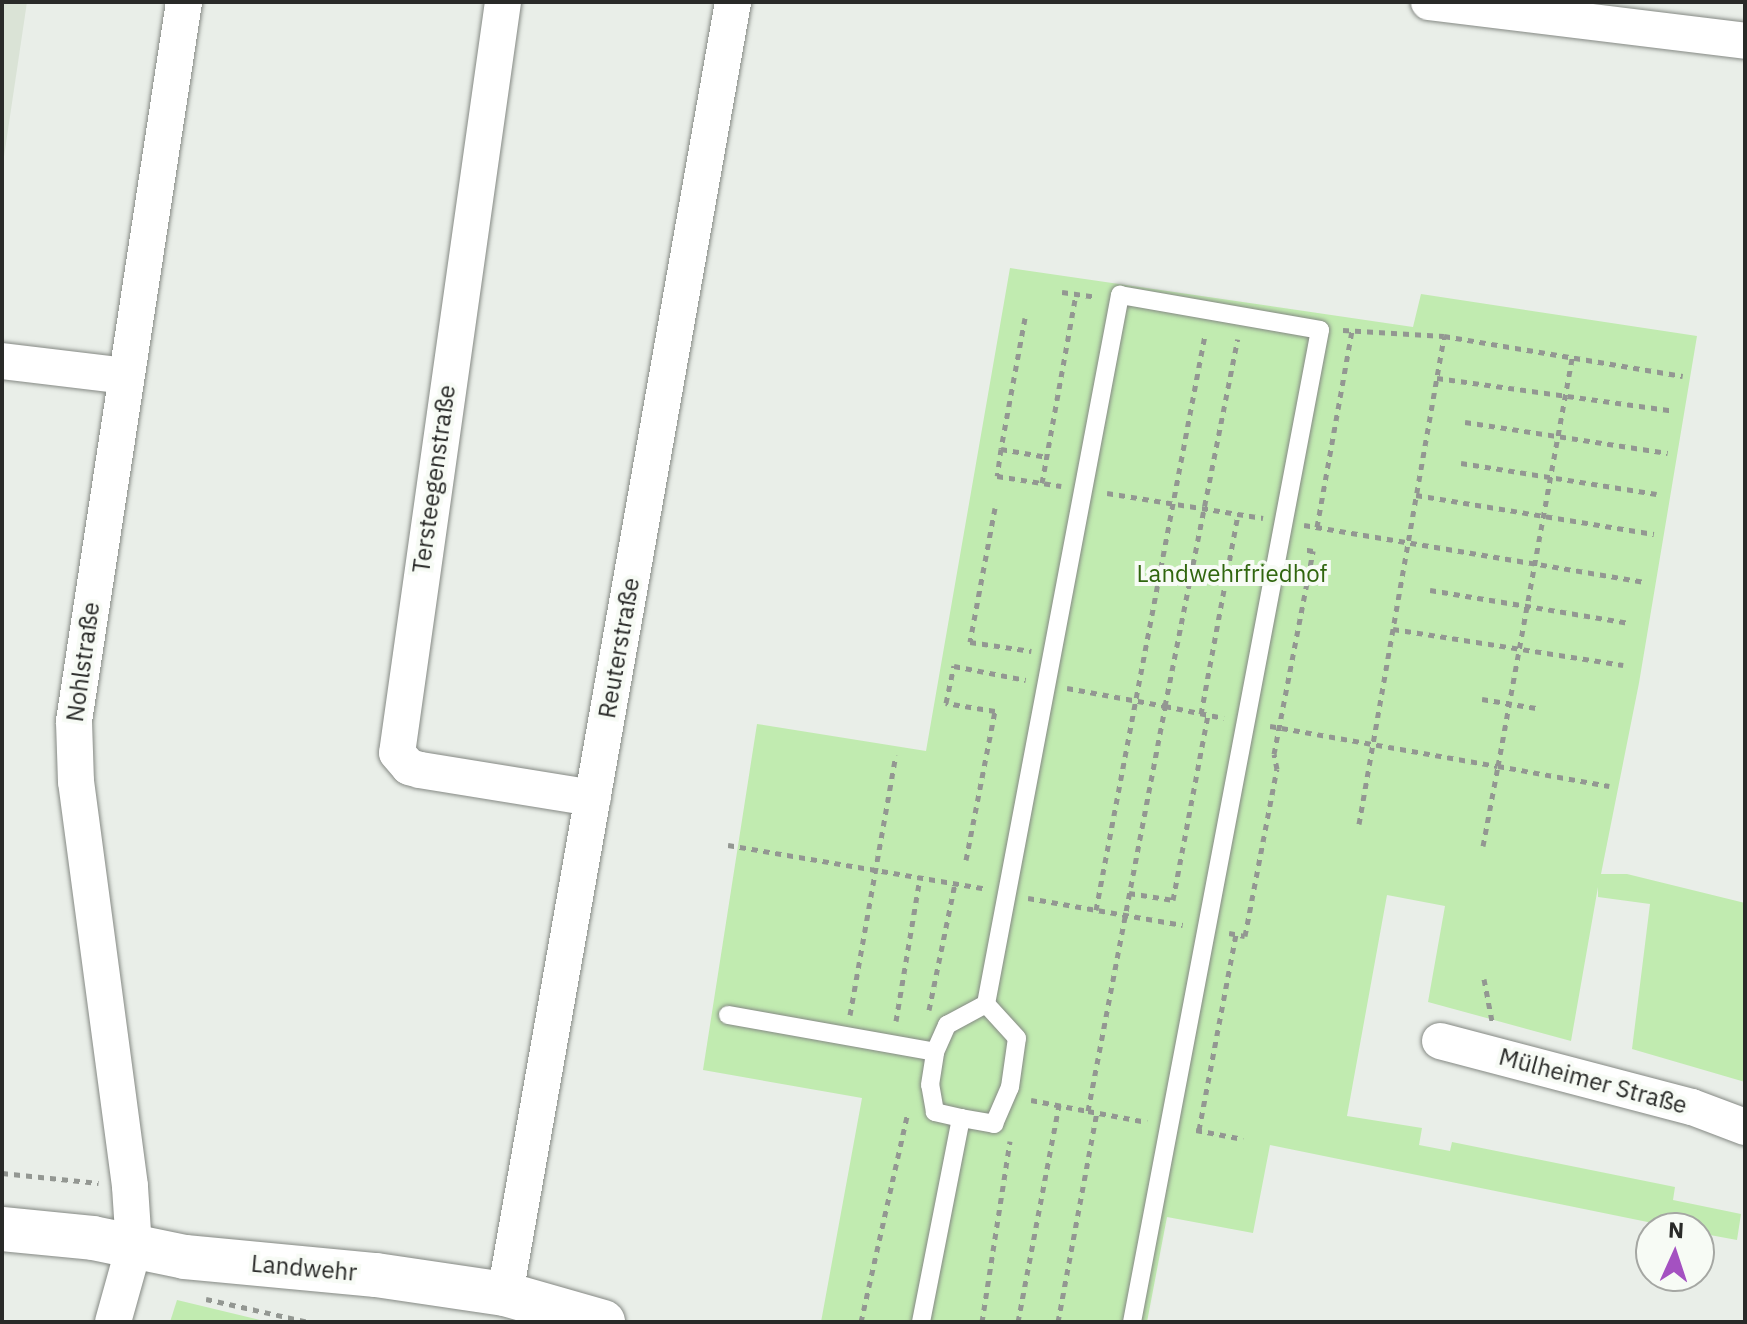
<!DOCTYPE html>
<html>
<head>
<meta charset="utf-8">
<style>
  body { margin:0 }
  #map { position:relative; width:1747px; height:1324px; overflow:hidden; background:#e9eee8; font-family:"IBM Plex Sans",sans-serif }
  div>[style] { position:absolute }
  [style*='--x'] { left:calc(var(--x)*1px); top:calc(var(--y)*1px); width:calc(var(--w)*1px); rotate:calc(var(--a)*1deg) }
  .built>* { inset:0; background:#dae3d6 }
  .green>* { inset:0; background:#c1ebb0 }
  .path>* { height:5px; margin-top:-2.5px; transform-origin:0; background:repeating-linear-gradient(90deg,#939792 0 6px,transparent 0 12px) }
  .roads { filter:drop-shadow(0 0 2px #858984) drop-shadow(0 0 2px #858984) }
  .service>* { height:18px; margin:-9px; padding:0 9px; transform-origin:9px; border-radius:9px; background:#fff }
  .minor>* { height:36px; margin:-18px; padding:0 18px; transform-origin:18px; border-radius:18px; background:#fff }
  .tertiary>* { height:44px; margin:-22px; padding:0 22px; transform-origin:22px; border-radius:22px; background:#fff }
  span { translate:-50% -50%; white-space:nowrap; text-align:center; line-height:1.15; -webkit-text-stroke:8px #f7fbf5; paint-order:stroke }
  .street-label { font-size:24px; color:#292a28 }
  .park-label { font-size:24px; color:#30660e }
  .frame { position:absolute; inset:0; border:4px solid #292a28; pointer-events:none }
  .north { position:absolute; left:1635px; top:1212px; width:80px; height:80px; box-sizing:border-box; background:#f7fbf5; border:2px solid #a5a7a3; border-radius:50%; rotate:3deg; font-size:22px; font-weight:700; line-height:32px; text-align:center; color:#292a28 }
  .north::after { content:''; display:block; margin:auto; width:28px; height:36px; background:#a451c1; clip-path:polygon(50% 0,100% 100%,50% 72%,0 100%) }
</style>
</head>
<body>
<div id="map">
  <div class="built">
    <i style="clip-path:polygon(2px 2px,27px 2px,2px 170px)"></i>
  </div>
  <div class="green">
    <i style="clip-path:polygon(1010px 268px,1413px 327px,1421px 294px,1697px 336px,1639px 683px,1601px 874px,1627px 874px,1745px 903px,1745px 1082px,1632px 1049px,1650px 904px,1598px 897px,1598px 887px,1571px 1041px,1428px 1002px,1445px 906px,1387px 895px,1347px 1116px,1422px 1128px,1419px 1145px,1450px 1151px,1452px 1142px,1675px 1187px,1673px 1200px,1741px 1214px,1737px 1240px,1699px 1233px,1699px 1228px,1677px 1228px,1270px 1145px,1253px 1233px,1167px 1217px,1147px 1322px,821px 1322px,862px 1098px,703px 1070px,757px 724px,926px 751px)"></i>
    <i style="clip-path:polygon(177px 1300px,268px 1322px,170px 1322px)"></i>
  </div>
  <div class="path">
    <i style="--x:1062;--y:292;--w:34;--a:8"></i>
    <i style="--x:1025;--y:318;--w:133;--a:100.4"></i>
    <i style="--x:1001;--y:449;--w:47;--a:9.9"></i>
    <i style="--x:1343;--y:330;--w:101;--a:3.4"></i>
    <i style="--x:1444;--y:336;--w:242;--a:9.5"></i>
    <i style="--x:1437;--y:378;--w:239;--a:7.9"></i>
    <i style="--x:1465;--y:422;--w:205;--a:8.7"></i>
    <i style="--x:1001;--y:449;--w:27;--a:98"></i>
    <i style="--x:997;--y:476;--w:65;--a:8.9"></i>
    <i style="--x:1461;--y:463;--w:198;--a:9"></i>
    <i style="--x:1042;--y:483;--w:192;--a:-79.8"></i>
    <i style="--x:1107;--y:493;--w:158;--a:9.1"></i>
    <i style="--x:1416;--y:495;--w:241;--a:9.3"></i>
    <i style="--x:995;--y:508;--w:136;--a:100.6"></i>
    <i style="--x:970;--y:642;--w:62;--a:8.4"></i>
    <i style="--x:1304;--y:525;--w:347;--a:9.5"></i>
    <i style="--x:1317;--y:527;--w:199;--a:-79.9"></i>
    <i style="--x:1430;--y:590;--w:202;--a:9.4"></i>
    <i style="--x:1393;--y:629;--w:233;--a:8.9"></i>
    <i style="--x:1067;--y:688;--w:100;--a:10.4"></i>
    <i style="--x:1165;--y:706;--w:374;--a:-78.8"></i>
    <i style="--x:1482;--y:699;--w:55;--a:9.5"></i>
    <i style="--x:1201;--y:714;--w:203;--a:-79.5"></i>
    <i style="--x:1270;--y:726;--w:231;--a:10"></i>
    <i style="--x:1498;--y:766;--w:415;--a:-79.7"></i>
    <i style="--x:1359;--y:824;--w:495;--a:-80.1"></i>
    <i style="--x:728;--y:845;--w:259;--a:9.6"></i>
    <i style="--x:1483;--y:846;--w:81;--a:-79.4"></i>
    <i style="--x:1498;--y:766;--w:113;--a:10.2"></i>
    <i style="--x:966;--y:860;--w:152;--a:-79"></i>
    <i style="--x:995;--y:711;--w:50;--a:-170.7"></i>
    <i style="--x:946;--y:703;--w:38;--a:-78"></i>
    <i style="--x:954;--y:666;--w:73;--a:11"></i>
    <i style="--x:1129;--y:893;--w:45;--a:9"></i>
    <i style="--x:1173;--y:900;--w:188;--a:-79.3"></i>
    <i style="--x:1028;--y:898;--w:157;--a:9.9"></i>
    <i style="--x:1096;--y:910;--w:585;--a:-79.27"></i>
    <i style="--x:1229;--y:933;--w:16;--a:11"></i>
    <i style="--x:1245;--y:936;--w:170;--a:-79.2"></i>
    <i style="--x:1277;--y:769;--w:15;--a:-101"></i>
    <i style="--x:1274;--y:754;--w:207;--a:-79.1"></i>
    <i style="--x:1313;--y:551;--w:10;--a:-169"></i>
    <i style="--x:1484;--y:979;--w:43;--a:79.2"></i>
    <i style="--x:929;--y:1010;--w:130;--a:-78.4"></i>
    <i style="--x:850;--y:1015;--w:264;--a:-80"></i>
    <i style="--x:896;--y:1021;--w:145;--a:-80.5"></i>
    <i style="--x:1031;--y:1100;--w:58;--a:10.9"></i>
    <i style="--x:1088;--y:1111;--w:412;--a:-79.2"></i>
    <i style="--x:1165;--y:706;--w:60;--a:11.5"></i>
    <i style="--x:1088;--y:1111;--w:60;--a:10.6"></i>
    <i style="--x:1196;--y:1130;--w:48;--a:10.8"></i>
    <i style="--x:1199;--y:1130;--w:199;--a:-79.3"></i>
    <i style="--x:2;--y:1173;--w:97;--a:5.9"></i>
    <i style="--x:206;--y:1299;--w:106;--a:12.6"></i>
    <i style="--x:861;--y:1322;--w:215;--a:-77.4"></i>
    <i style="--x:982;--y:1322;--w:183;--a:-81.2"></i>
    <i style="--x:1018;--y:1322;--w:221;--a:-79.3"></i>
    <i style="--x:1058;--y:1322;--w:214;--a:-79.5"></i>
  </div>
  <div class="roads">
    <div class="service">
      <i style="--x:728;--y:1015;--w:210;--a:10.1"></i>
      <i style="--x:961;--y:1118;--w:27;--a:-167"></i>
      <i style="--x:935;--y:1112;--w:27;--a:-100"></i>
      <i style="--x:930;--y:1085;--w:33;--a:-81"></i>
      <i style="--x:935;--y:1052;--w:30;--a:-66"></i>
      <i style="--x:947;--y:1025;--w:44;--a:-28.3"></i>
      <i style="--x:986;--y:1004;--w:722;--a:-79.3"></i>
      <i style="--x:1120;--y:295;--w:203;--a:9.9"></i>
      <i style="--x:1320;--y:330;--w:1010;--a:100.73"></i>
      <i style="--x:921;--y:1322;--w:208;--a:-78.9"></i>
      <i style="--x:961;--y:1118;--w:34;--a:10"></i>
      <i style="--x:994;--y:1124;--w:40;--a:-66.6"></i>
      <i style="--x:1010;--y:1087;--w:49;--a:-81.9"></i>
      <i style="--x:1017;--y:1038;--w:46;--a:-132.4"></i>
    </div>
    <div class="minor">
      <i style="--x:503;--y:2;--w:758;--a:98.03"></i>
      <i style="--x:397;--y:753;--w:18;--a:49"></i>
      <i style="--x:409;--y:767;--w:11;--a:15"></i>
      <i style="--x:420;--y:770;--w:175;--a:9.2"></i>
      <i style="--x:1429;--y:2;--w:318;--a:7"></i>
      <i style="--x:2;--y:361;--w:125;--a:6.9"></i>
      <i style="--x:1440;--y:1041;--w:260;--a:14.7"></i>
      <i style="--x:1692;--y:1107;--w:57;--a:20.7"></i>
      <i style="--x:505;--y:1294;--w:1312;--a:-79.99"></i>
      <i style="--x:113;--y:1322;--w:78;--a:-74.4"></i>
      <i style="--x:134;--y:1247;--w:61;--a:-93.8"></i>
      <i style="--x:130;--y:1186;--w:408;--a:-97.6"></i>
      <i style="--x:76;--y:782;--w:61;--a:-91.9"></i>
      <i style="--x:74;--y:721;--w:727;--a:-81.3"></i>
    </div>
    <div class="tertiary">
      <i style="--x:2;--y:1229;--w:91;--a:5.6"></i>
      <i style="--x:93;--y:1238;--w:94;--a:11.7"></i>
      <i style="--x:185;--y:1257;--w:192;--a:5.4"></i>
      <i style="--x:376;--y:1275;--w:130;--a:8.4"></i>
      <i style="--x:505;--y:1294;--w:102;--a:15.9"></i>
    </div>
  </div>
  <div class="street-label">
    <span style="left:434px;top:479px;rotate:-82deg">Tersteegenstraße</span>
    <span style="left:619px;top:648px;rotate:-80deg">Reuterstraße</span>
    <span style="left:83px;top:662px;rotate:-82deg">Nohlstraße</span>
    <span style="left:1593px;top:1081px;rotate:15deg">Mülheimer Straße</span>
    <span style="left:304px;top:1268px;rotate:5deg">Landwehr</span>
  </div>
  <div class="park-label">
    <span style="left:1232px;top:574px">Landwehrfriedhof</span>
  </div>
  <div class="frame"></div>
  <div class="north">N</div>
</div>
</body>
</html>
